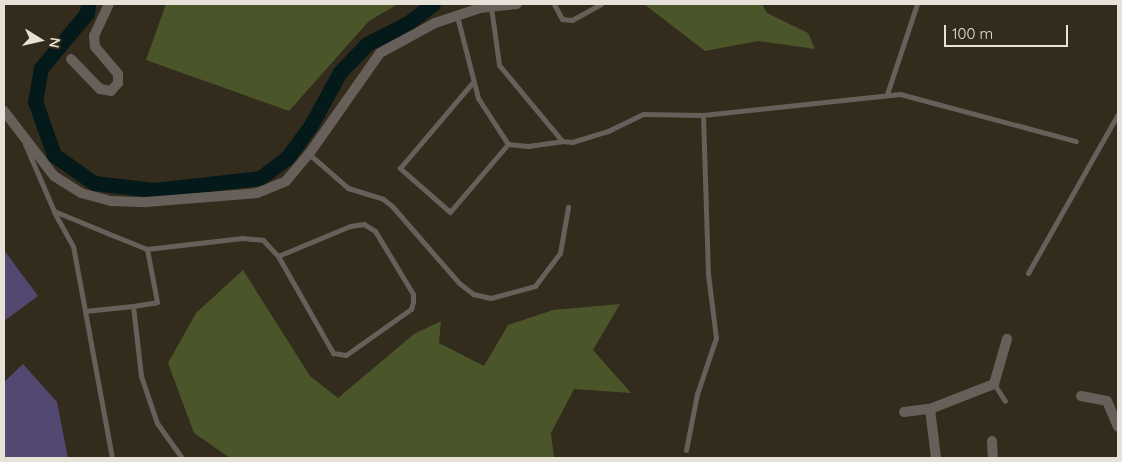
<!DOCTYPE html>
<html>
<head>
<meta charset="utf-8">
<style>
  body { margin:0 }
  #map { position:relative; width:1122px; height:462px; overflow:hidden; background:#332b1b; font-family:Quicksand,sans-serif }
  div>[style] { position:absolute }
  [style*='--x'] { left:calc(var(--x)*1px); top:calc(var(--y)*1px); width:calc(var(--w)*1px); rotate:calc(var(--a)*1deg) }
  .forest>* { inset:0; background:#4a562a }
  .river>* { height:15px; margin:-7.5px; padding:0 7.5px; transform-origin:7.5px; border-radius:7.5px; background:#04191a }
  .building>* { inset:0; background:#524871 }
  .service>* { height:5px; margin:-2.5px; padding:0 2.5px; transform-origin:2.5px; border-radius:2.5px; background:#675f5a }
  .minor>* { height:10px; margin:-5px; padding:0 5px; transform-origin:5px; border-radius:5px; background:#675f5a }
  span { translate:-50% -50%; white-space:nowrap; text-align:center; line-height:1.15; -webkit-text-stroke:4px #332b1b; paint-order:stroke }
  .frame { position:absolute; inset:0; border:5px solid #e7e2d7; pointer-events:none }
  .north { position:absolute; left:15px; top:15px; width:50px; height:50px; -webkit-text-stroke:4px #332b1b; paint-order:stroke; rotate:100deg; font-size:14px; font-weight:700; line-height:20px; text-align:center; color:#e7e2d7 }
  .north::after { content:''; display:block; margin:auto; width:18px; height:22px; background:#e7e2d7; clip-path:polygon(50% 0,100% 100%,50% 72%,0 100%) }
  .scale { position:absolute; left:944px; top:25px; width:124px; height:22px; box-sizing:border-box; border:2px solid #e7e2d7; border-top:0; padding-left:6px; font-size:15px; line-height:18px; white-space:nowrap; color:#e7e2d7; -webkit-text-stroke:4px #332b1b; paint-order:stroke }
</style>
</head>
<body>
<div id="map">
  <div class="forest">
    <i style="clip-path:polygon(166px 4px,398px 4px,369px 21px,289px 111px,146px 60px)"></i>
    <i style="clip-path:polygon(644px 4px,762px 4px,767px 13px,808px 33px,815px 49px,758px 41px,705px 51px)"></i>
    <i style="clip-path:polygon(243px 270px,310px 376px,338px 398px,414px 334px,441px 321px,439px 343px,484px 366px,508px 325px,553px 310px,620px 304px,593px 350px,631px 393px,574px 389px,551px 433px,554px 458px,230px 458px,194px 433px,168px 363px,196px 313px)"></i>
  </div>
  <div class="river">
    <i style="--x:88;--y:4;--w:9;--a:96"></i>
    <i style="--x:87;--y:13;--w:72;--a:129.9"></i>
    <i style="--x:41;--y:68;--w:34;--a:100"></i>
    <i style="--x:35;--y:101;--w:57;--a:70.6"></i>
    <i style="--x:54;--y:155;--w:49;--a:35"></i>
    <i style="--x:94;--y:183;--w:60;--a:6.7"></i>
    <i style="--x:154;--y:190;--w:107;--a:-6.5"></i>
    <i style="--x:260;--y:178;--w:34;--a:-37"></i>
    <i style="--x:287;--y:158;--w:41;--a:-54"></i>
    <i style="--x:311;--y:125;--w:60;--a:-61.3"></i>
    <i style="--x:340;--y:72;--w:39;--a:-46"></i>
    <i style="--x:367;--y:44;--w:46;--a:-27.1"></i>
    <i style="--x:408;--y:23;--w:31;--a:-37"></i>
  </div>
  <div class="building">
    <i style="clip-path:polygon(4px 250px,38px 296px,4px 321px)"></i>
    <i style="clip-path:polygon(23px 364px,57px 402px,68px 458px,4px 458px,4px 382px)"></i>
  </div>
  <div class="service">
    <i style="--x:554;--y:4;--w:17;--a:62"></i>
    <i style="--x:562;--y:19;--w:10;--a:6"></i>
    <i style="--x:572;--y:20;--w:33;--a:-29"></i>
    <i style="--x:491;--y:7;--w:59;--a:82.1"></i>
    <i style="--x:499;--y:65;--w:99;--a:50.3"></i>
    <i style="--x:562;--y:141;--w:10;--a:6"></i>
    <i style="--x:572;--y:142;--w:38;--a:-17"></i>
    <i style="--x:608;--y:131;--w:39;--a:-26"></i>
    <i style="--x:643;--y:114;--w:60;--a:1"></i>
    <i style="--x:703;--y:115;--w:198;--a:-6.1"></i>
    <i style="--x:900;--y:94;--w:182;--a:15"></i>
    <i style="--x:457;--y:16;--w:85;--a:75.6"></i>
    <i style="--x:478;--y:98;--w:55;--a:56.9"></i>
    <i style="--x:508;--y:144;--w:89;--a:130.5"></i>
    <i style="--x:450;--y:212;--w:67;--a:-138.7"></i>
    <i style="--x:400;--y:168;--w:111;--a:-49.7"></i>
    <i style="--x:887;--y:94;--w:95;--a:-71.6"></i>
    <i style="--x:25;--y:144;--w:73;--a:66.6"></i>
    <i style="--x:54;--y:211;--w:57;--a:22.5"></i>
    <i style="--x:107;--y:233;--w:43;--a:21.8"></i>
    <i style="--x:147;--y:249;--w:96;--a:-6.6"></i>
    <i style="--x:242;--y:238;--w:21;--a:5"></i>
    <i style="--x:263;--y:240;--w:22;--a:47"></i>
    <i style="--x:278;--y:256;--w:112;--a:60.4"></i>
    <i style="--x:333;--y:353;--w:13;--a:9"></i>
    <i style="--x:346;--y:355;--w:80;--a:-35.3"></i>
    <i style="--x:411;--y:309;--w:7;--a:-74"></i>
    <i style="--x:413;--y:302;--w:8;--a:-90"></i>
    <i style="--x:413;--y:294;--w:74;--a:-121.1"></i>
    <i style="--x:375;--y:231;--w:13;--a:-148"></i>
    <i style="--x:364;--y:224;--w:14;--a:172"></i>
    <i style="--x:350;--y:226;--w:78;--a:157.4"></i>
    <i style="--x:508;--y:144;--w:20;--a:6"></i>
    <i style="--x:528;--y:146;--w:34;--a:-8"></i>
    <i style="--x:309;--y:154;--w:52;--a:41.1"></i>
    <i style="--x:348;--y:188;--w:37;--a:17"></i>
    <i style="--x:383;--y:199;--w:11;--a:38"></i>
    <i style="--x:392;--y:206;--w:102;--a:49"></i>
    <i style="--x:459;--y:283;--w:18;--a:38"></i>
    <i style="--x:473;--y:294;--w:18;--a:13"></i>
    <i style="--x:491;--y:298;--w:46;--a:-15.3"></i>
    <i style="--x:535;--y:286;--w:41;--a:-52.9"></i>
    <i style="--x:560;--y:253;--w:47;--a:-80.1"></i>
    <i style="--x:54;--y:212;--w:39;--a:61"></i>
    <i style="--x:73;--y:246;--w:66;--a:79.5"></i>
    <i style="--x:85;--y:311;--w:48;--a:-5.9"></i>
    <i style="--x:133;--y:306;--w:70;--a:83.5"></i>
    <i style="--x:141;--y:376;--w:50;--a:71.2"></i>
    <i style="--x:157;--y:423;--w:43;--a:54.5"></i>
    <i style="--x:1028;--y:273;--w:183;--a:-60.5"></i>
    <i style="--x:133;--y:306;--w:24;--a:-9"></i>
    <i style="--x:157;--y:302;--w:54;--a:-100.7"></i>
    <i style="--x:85;--y:311;--w:149;--a:79.6"></i>
    <i style="--x:994;--y:384;--w:20;--a:57"></i>
    <i style="--x:686;--y:450;--w:57;--a:-78.9"></i>
    <i style="--x:697;--y:394;--w:59;--a:-71.3"></i>
    <i style="--x:716;--y:338;--w:64;--a:-97.1"></i>
    <i style="--x:708;--y:274;--w:159;--a:-91.8"></i>
  </div>
  <div class="minor">
    <i style="--x:71;--y:59;--w:42;--a:46"></i>
    <i style="--x:100;--y:89;--w:11;--a:10"></i>
    <i style="--x:111;--y:91;--w:11;--a:-49"></i>
    <i style="--x:118;--y:83;--w:9;--a:-90"></i>
    <i style="--x:118;--y:74;--w:35;--a:-130"></i>
    <i style="--x:95;--y:47;--w:11;--a:-95"></i>
    <i style="--x:94;--y:36;--w:35;--a:-65"></i>
    <i style="--x:4;--y:111;--w:82;--a:52.4"></i>
    <i style="--x:54;--y:176;--w:32;--a:32"></i>
    <i style="--x:81;--y:193;--w:31;--a:15"></i>
    <i style="--x:111;--y:201;--w:35;--a:2"></i>
    <i style="--x:146;--y:202;--w:111;--a:-4.6"></i>
    <i style="--x:257;--y:193;--w:31;--a:-22"></i>
    <i style="--x:286;--y:181;--w:35;--a:-50"></i>
    <i style="--x:309;--y:154;--w:123;--a:-54.9"></i>
    <i style="--x:380;--y:53;--w:63;--a:-28.6"></i>
    <i style="--x:435;--y:23;--w:47;--a:-18.4"></i>
    <i style="--x:480;--y:8;--w:37;--a:-6"></i>
    <i style="--x:1081;--y:396;--w:26;--a:11"></i>
    <i style="--x:1107;--y:401;--w:28;--a:67"></i>
    <i style="--x:930;--y:409;--w:49;--a:83"></i>
    <i style="--x:904;--y:412;--w:26;--a:-7"></i>
    <i style="--x:930;--y:409;--w:69;--a:-21.3"></i>
    <i style="--x:994;--y:384;--w:47;--a:-73.9"></i>
    <i style="--x:992;--y:441;--w:17;--a:87"></i>
  </div>
  <div class="frame"></div>
  <div class="north">N</div>
  <div class="scale">100 m</div>
</div>
</body>
</html>
